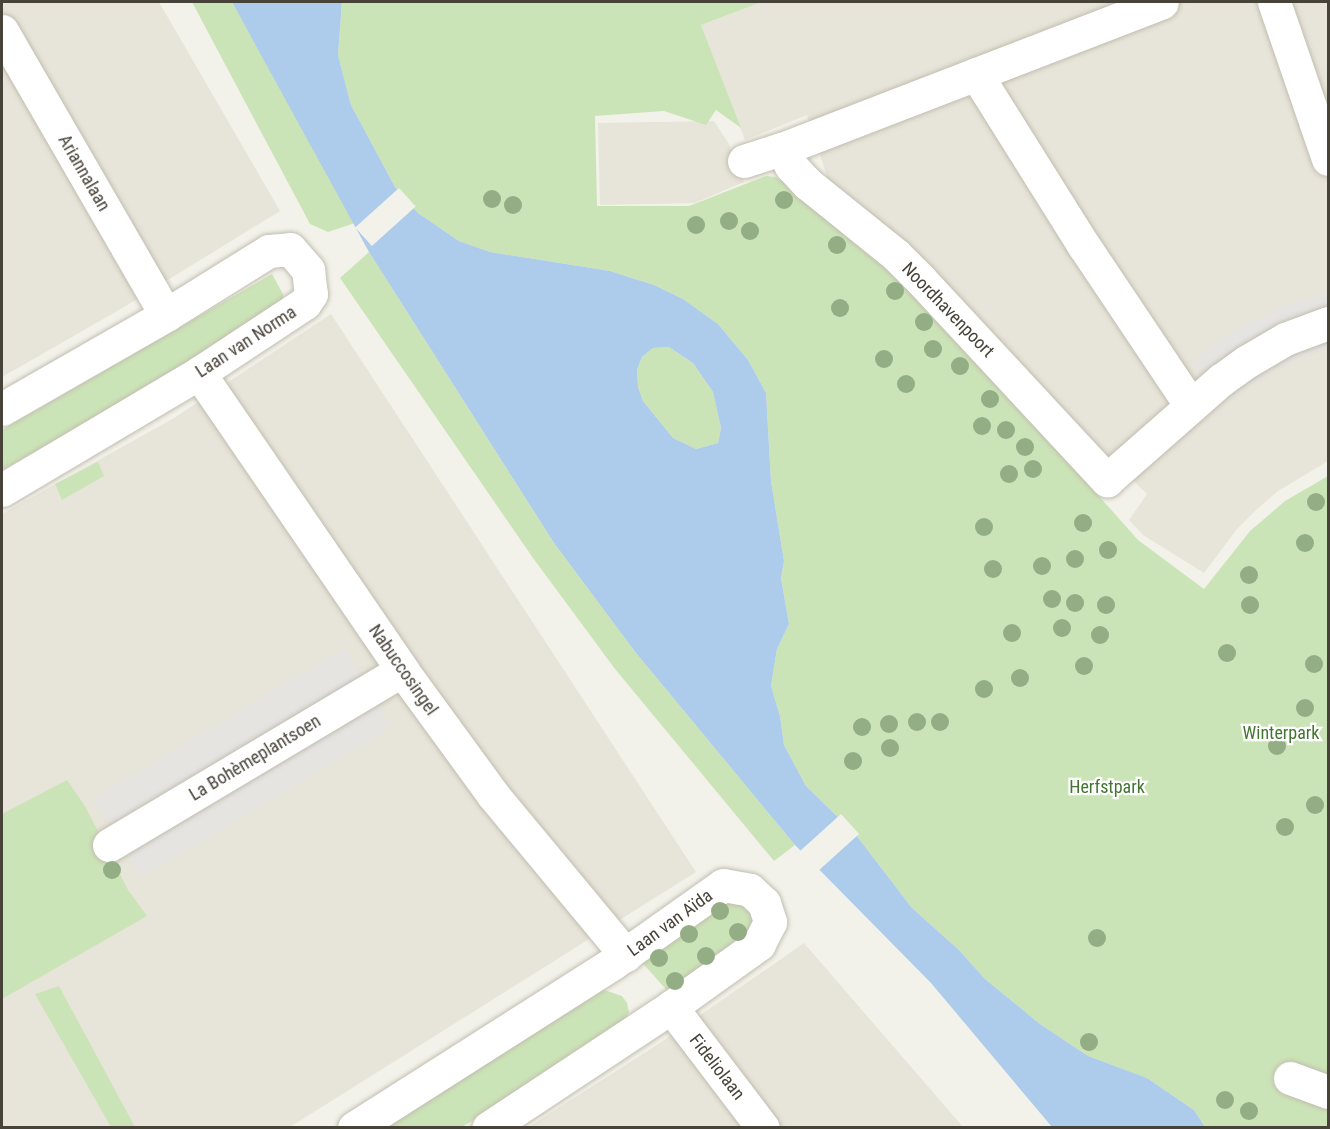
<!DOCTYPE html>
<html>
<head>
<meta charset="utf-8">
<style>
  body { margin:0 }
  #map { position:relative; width:1330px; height:1129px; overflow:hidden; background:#f3f2ea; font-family:"Roboto Condensed",sans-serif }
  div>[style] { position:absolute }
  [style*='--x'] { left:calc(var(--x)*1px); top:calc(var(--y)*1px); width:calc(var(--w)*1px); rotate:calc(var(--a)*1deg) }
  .residential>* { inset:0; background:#e7e4d9 }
  .green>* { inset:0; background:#cbe4b7 }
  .parking>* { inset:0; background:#e5e4e1; transform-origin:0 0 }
  .water>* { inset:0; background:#adcbea }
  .pier>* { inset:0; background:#f3f2ea; transform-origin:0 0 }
  .roads { filter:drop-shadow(0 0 2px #c1bdb0) drop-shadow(0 0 2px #c1bdb0) }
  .minor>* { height:33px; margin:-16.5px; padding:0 16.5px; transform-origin:16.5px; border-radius:16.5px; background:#fff }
  .trees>* { width:18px; height:18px; margin:-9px; border-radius:50%; background:#93ad84 }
  span { translate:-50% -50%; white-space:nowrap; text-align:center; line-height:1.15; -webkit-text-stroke:4.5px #fff; paint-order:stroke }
  .street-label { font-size:18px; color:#474339 }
  .park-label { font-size:18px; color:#447431 }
  .frame { position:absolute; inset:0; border:3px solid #474339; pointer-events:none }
</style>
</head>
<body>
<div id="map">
  <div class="residential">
    <i style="clip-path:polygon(2px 2px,159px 2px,280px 211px,119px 310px,2px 377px)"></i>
    <i style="clip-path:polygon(762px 2px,1328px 2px,1328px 461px,1278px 491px,1257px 509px,1237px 529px,1204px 573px,1143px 535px,1129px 520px,1147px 494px,830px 186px,807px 115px,745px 140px,701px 25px)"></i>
    <i style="clip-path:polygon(714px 121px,729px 144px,744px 182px,695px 203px,600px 205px,598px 123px)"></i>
    <i style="clip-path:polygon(331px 314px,696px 872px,290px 1127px,2px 1127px,2px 514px,174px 418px)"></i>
    <i style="clip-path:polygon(804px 943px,963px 1127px,527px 1128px,657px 1045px)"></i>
  </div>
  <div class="green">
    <i style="clip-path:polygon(192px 2px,232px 2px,355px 223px,328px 232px,310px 224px)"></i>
    <i style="clip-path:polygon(342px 2px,762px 2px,701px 25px,741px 128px,716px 110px,706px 125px,664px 111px,595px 116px,597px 206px,689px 206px,766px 176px,775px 177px,785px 183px,874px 251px,994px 378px,1138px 540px,1204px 589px,1250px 531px,1285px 501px,1328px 476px,1328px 1127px,1205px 1127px,1194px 1110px,1147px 1078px,1088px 1056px,1040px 1024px,985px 979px,959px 950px,912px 908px,856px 835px,806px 786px,784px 745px,780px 716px,771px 686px,777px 649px,789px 624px,781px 578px,784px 561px,771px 481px,766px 393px,748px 360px,718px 324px,683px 299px,654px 285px,610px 271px,490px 252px,459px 241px,418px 213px,395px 187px,351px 105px,338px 55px)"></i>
    <i style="clip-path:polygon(369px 252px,554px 543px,636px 653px,795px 845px,774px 861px,615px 669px,533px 558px,340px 278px)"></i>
    <i style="clip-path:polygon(272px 274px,283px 294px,284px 302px,278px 317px,2px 470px,2px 430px)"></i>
    <i style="clip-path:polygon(669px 347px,693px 363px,713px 392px,721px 428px,718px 443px,696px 449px,673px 438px,643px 401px,638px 387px,637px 370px,642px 357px,653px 348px)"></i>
    <i style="clip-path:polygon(98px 462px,104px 476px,62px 500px,55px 484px)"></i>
    <i style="clip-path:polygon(67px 780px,85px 806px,128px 890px,147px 916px,2px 999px,2px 814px)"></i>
    <i style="clip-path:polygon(724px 901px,746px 902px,755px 920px,749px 932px,671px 995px,638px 958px)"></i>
    <i style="clip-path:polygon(59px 986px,135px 1127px,111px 1127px,35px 994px)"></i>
    <i style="clip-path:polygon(604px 990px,622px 996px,627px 1003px,629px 1012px,621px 1029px,462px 1127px,384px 1128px)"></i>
  </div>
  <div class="parking">
    <i style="clip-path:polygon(1328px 291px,1328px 314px,1205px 377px,1191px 361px,1235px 329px,1285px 306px)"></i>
    <i style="clip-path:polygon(1328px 336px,1328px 347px,1271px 371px,1225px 403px,1220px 396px,1245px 375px)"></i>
    <i style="left:1184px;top:428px;width:8px;height:52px;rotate:50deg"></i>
    <i style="left:344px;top:648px;width:92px;height:292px;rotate:59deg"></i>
  </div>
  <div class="water">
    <i style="clip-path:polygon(evenodd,232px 2px,342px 2px,338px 55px,351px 105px,395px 187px,418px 213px,459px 241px,490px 252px,610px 271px,654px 285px,683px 299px,718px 324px,748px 360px,766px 393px,771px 481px,784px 561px,781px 578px,789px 624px,777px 649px,771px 686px,780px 716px,784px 745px,806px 786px,856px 835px,912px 908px,959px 950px,985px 979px,1040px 1024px,1088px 1056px,1147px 1078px,1194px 1110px,1205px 1127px,1052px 1127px,931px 983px,795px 845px,636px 653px,554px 543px,369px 252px,232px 2px,669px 347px,693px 363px,713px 392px,721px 428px,718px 443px,696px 449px,673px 438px,643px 401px,638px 387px,637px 370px,642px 357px,653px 348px,669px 347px)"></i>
  </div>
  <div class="pier">
    <i style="left:399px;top:188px;width:25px;height:59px;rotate:48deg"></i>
    <i style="left:841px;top:814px;width:27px;height:57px;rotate:48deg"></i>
  </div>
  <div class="roads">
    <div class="minor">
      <i style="--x:1274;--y:2;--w:166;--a:71"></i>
      <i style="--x:2;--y:31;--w:328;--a:60"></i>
      <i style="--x:976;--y:74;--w:203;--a:57.9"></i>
      <i style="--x:1084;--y:246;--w:192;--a:56.2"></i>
      <i style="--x:782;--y:149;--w:19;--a:62"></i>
      <i style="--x:791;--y:166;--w:25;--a:47"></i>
      <i style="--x:808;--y:184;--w:113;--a:38.9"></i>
      <i style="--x:896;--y:255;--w:34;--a:45"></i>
      <i style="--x:920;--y:279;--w:275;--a:47.1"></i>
      <i style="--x:1107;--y:480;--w:152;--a:-41.3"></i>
      <i style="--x:1221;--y:380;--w:31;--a:-36"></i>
      <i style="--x:1246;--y:362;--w:45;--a:-30.5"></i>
      <i style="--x:1285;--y:339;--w:46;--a:-20.4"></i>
      <i style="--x:744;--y:161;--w:40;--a:-18"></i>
      <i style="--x:782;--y:149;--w:407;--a:-21.1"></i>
      <i style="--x:199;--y:373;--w:360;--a:55.6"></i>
      <i style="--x:402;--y:670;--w:155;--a:53.9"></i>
      <i style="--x:493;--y:795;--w:208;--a:50.3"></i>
      <i style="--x:2;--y:409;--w:189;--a:-29.8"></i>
      <i style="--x:166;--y:315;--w:121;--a:-31.9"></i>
      <i style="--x:269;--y:251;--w:21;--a:-5"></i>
      <i style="--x:290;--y:249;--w:28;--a:49"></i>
      <i style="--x:308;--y:270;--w:24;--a:83"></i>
      <i style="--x:311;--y:294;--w:11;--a:124"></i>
      <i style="--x:305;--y:303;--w:127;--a:146.6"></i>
      <i style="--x:199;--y:373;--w:229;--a:149.3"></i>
      <i style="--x:109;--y:845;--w:341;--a:-30.8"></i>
      <i style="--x:671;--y:1007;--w:152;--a:52.8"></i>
      <i style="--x:1290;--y:1078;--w:40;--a:20.2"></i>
      <i style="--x:354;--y:1128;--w:307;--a:-32.5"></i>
      <i style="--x:613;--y:963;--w:135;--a:-35.3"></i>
      <i style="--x:723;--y:885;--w:27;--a:10"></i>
      <i style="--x:750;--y:890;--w:19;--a:43"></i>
      <i style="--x:764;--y:903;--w:20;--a:72"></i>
      <i style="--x:770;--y:922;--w:25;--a:117"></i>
      <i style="--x:759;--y:944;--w:108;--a:144.4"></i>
      <i style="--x:671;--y:1007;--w:219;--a:146.5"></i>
    </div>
  </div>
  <div class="trees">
    <i style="left:492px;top:199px"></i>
    <i style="left:784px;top:200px"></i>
    <i style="left:513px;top:205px"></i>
    <i style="left:729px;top:221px"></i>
    <i style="left:696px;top:225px"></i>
    <i style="left:750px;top:231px"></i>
    <i style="left:837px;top:245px"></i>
    <i style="left:895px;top:291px"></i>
    <i style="left:840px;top:308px"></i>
    <i style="left:924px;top:322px"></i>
    <i style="left:933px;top:349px"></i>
    <i style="left:884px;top:359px"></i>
    <i style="left:960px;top:366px"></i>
    <i style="left:906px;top:384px"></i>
    <i style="left:990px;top:399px"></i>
    <i style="left:982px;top:426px"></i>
    <i style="left:1006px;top:430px"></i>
    <i style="left:1025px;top:447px"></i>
    <i style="left:1033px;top:469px"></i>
    <i style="left:1009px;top:474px"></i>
    <i style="left:1316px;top:502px"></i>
    <i style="left:1083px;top:523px"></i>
    <i style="left:984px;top:527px"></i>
    <i style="left:1305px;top:543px"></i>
    <i style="left:1108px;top:550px"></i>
    <i style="left:1075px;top:559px"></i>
    <i style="left:1042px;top:566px"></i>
    <i style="left:993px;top:569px"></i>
    <i style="left:1249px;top:575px"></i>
    <i style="left:1052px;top:599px"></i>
    <i style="left:1075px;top:603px"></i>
    <i style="left:1106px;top:605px"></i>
    <i style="left:1250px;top:605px"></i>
    <i style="left:1062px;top:628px"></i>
    <i style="left:1012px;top:633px"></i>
    <i style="left:1100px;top:635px"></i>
    <i style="left:1227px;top:653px"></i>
    <i style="left:1314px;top:664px"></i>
    <i style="left:1084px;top:666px"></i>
    <i style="left:1020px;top:678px"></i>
    <i style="left:984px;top:689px"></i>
    <i style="left:1305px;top:708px"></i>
    <i style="left:917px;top:722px"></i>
    <i style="left:940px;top:722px"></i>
    <i style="left:889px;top:724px"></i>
    <i style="left:862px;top:727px"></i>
    <i style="left:1277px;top:746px"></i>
    <i style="left:890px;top:748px"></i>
    <i style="left:853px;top:761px"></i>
    <i style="left:1315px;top:805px"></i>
    <i style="left:1285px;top:827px"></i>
    <i style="left:112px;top:870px"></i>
    <i style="left:720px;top:911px"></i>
    <i style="left:738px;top:932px"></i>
    <i style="left:689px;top:934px"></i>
    <i style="left:1097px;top:938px"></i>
    <i style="left:706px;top:956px"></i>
    <i style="left:659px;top:958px"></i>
    <i style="left:675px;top:981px"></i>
    <i style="left:1089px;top:1042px"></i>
    <i style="left:1225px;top:1100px"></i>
    <i style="left:1249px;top:1111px"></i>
  </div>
  <div class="street-label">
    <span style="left:84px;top:173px;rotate:60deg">Ariannalaan</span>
    <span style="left:948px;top:310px;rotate:46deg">Noordhavenpoort</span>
    <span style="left:246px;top:342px;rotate:-33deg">Laan van Norma</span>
    <span style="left:403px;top:670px;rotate:55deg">Nabuccosingel</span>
    <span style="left:255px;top:758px;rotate:-31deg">La Bohèmeplantsoen</span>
    <span style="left:670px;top:923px;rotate:-36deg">Laan van Aïda</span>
    <span style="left:717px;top:1067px;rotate:52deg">Fideliolaan</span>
  </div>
  <div class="park-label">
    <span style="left:1281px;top:733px">Winterpark</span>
    <span style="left:1107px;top:787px">Herfstpark</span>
  </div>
  <div class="frame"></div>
</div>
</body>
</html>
